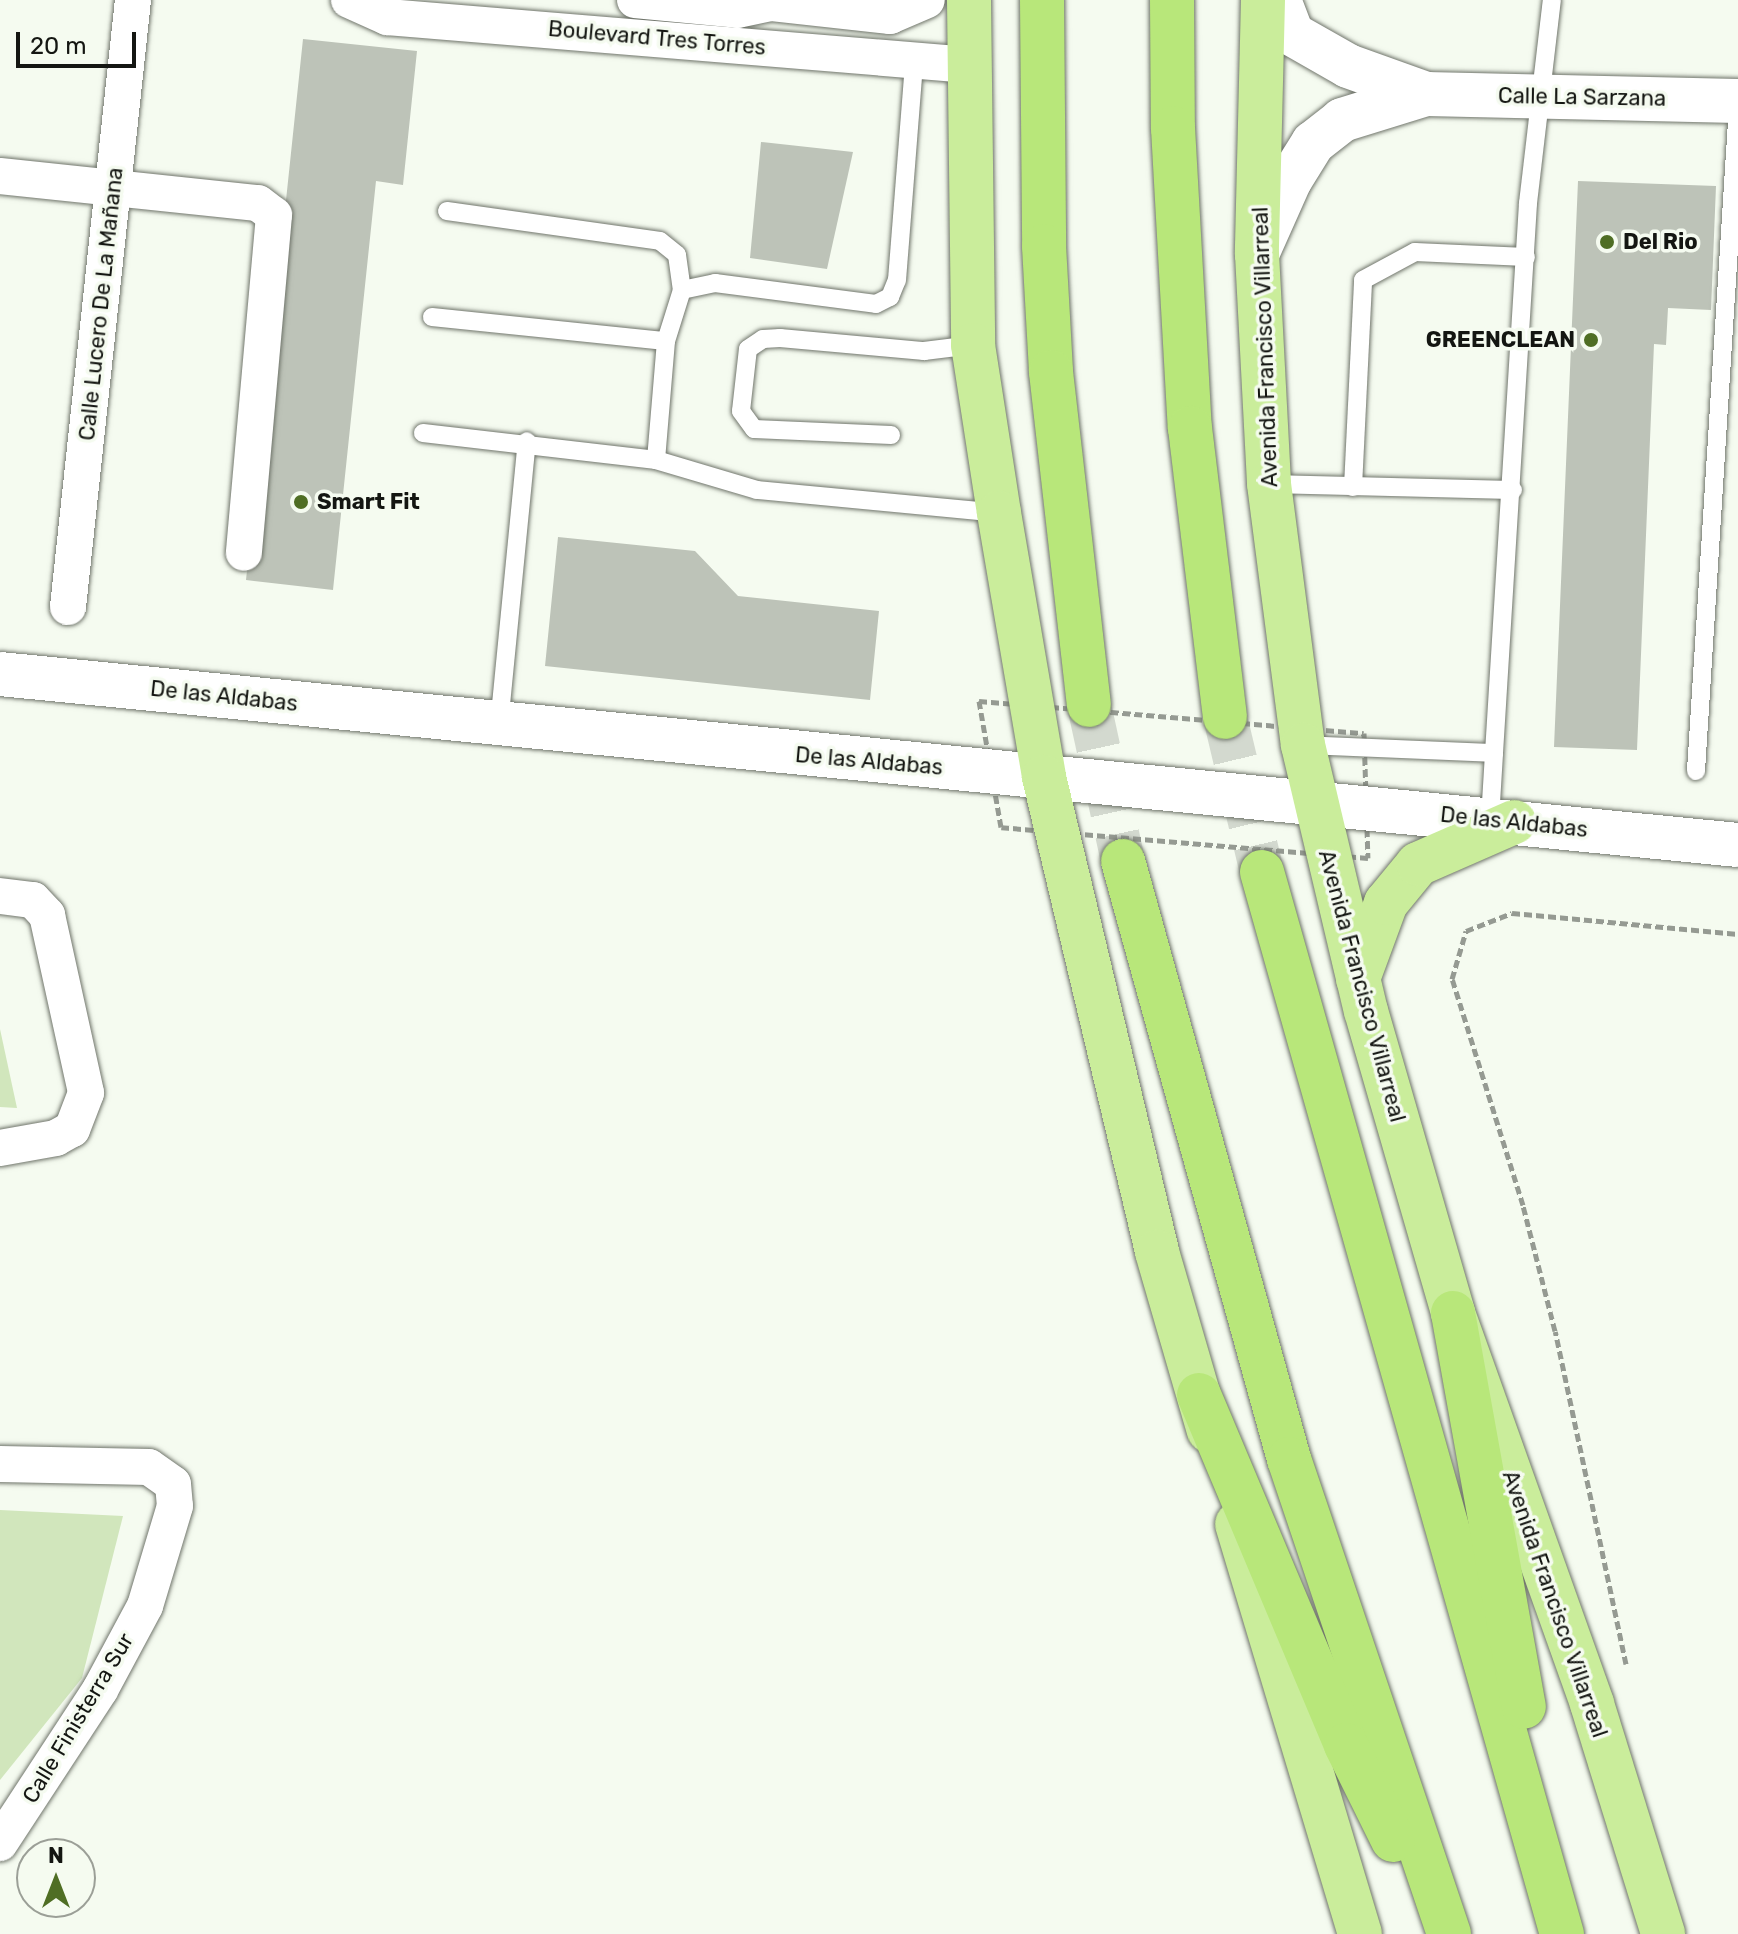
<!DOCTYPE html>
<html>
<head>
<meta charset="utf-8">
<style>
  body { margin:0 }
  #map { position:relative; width:1738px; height:1934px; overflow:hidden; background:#f5fbf0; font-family:Rubik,sans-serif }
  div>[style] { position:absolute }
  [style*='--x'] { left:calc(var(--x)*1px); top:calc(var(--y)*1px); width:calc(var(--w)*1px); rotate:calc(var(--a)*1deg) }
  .green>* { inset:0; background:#d1e6bc }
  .building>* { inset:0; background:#bdc3b8 }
  .trunk-tunnel>* { height:44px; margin-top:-22px; transform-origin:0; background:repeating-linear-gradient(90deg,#d3d9cf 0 44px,transparent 0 66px) }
  .path>* { height:5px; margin-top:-2.5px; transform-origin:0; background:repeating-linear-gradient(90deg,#959a92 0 8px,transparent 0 12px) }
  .roads { filter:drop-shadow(0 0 2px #70756b) drop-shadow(0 0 2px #70756b) }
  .service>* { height:18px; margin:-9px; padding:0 9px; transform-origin:9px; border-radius:9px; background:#fff }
  .minor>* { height:36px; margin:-18px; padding:0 18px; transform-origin:18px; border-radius:18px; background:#fff }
  .tertiary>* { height:44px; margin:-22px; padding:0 22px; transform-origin:22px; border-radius:22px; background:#fff }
  .primary>* { height:44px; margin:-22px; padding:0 22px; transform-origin:22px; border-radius:22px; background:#caed9b }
  .trunk>* { height:44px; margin:-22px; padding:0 22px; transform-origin:22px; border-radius:22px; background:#b8e77a }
  .dots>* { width:22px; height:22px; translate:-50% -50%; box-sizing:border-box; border:4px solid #f5fbf0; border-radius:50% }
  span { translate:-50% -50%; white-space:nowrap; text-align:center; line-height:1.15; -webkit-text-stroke:7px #f5fbf0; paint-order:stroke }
  .street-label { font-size:22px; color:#141612 }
  .poi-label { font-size:22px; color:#141612; font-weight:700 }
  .left { translate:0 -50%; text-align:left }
  .right { translate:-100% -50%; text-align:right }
  .north { position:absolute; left:16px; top:1838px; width:80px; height:80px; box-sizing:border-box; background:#f5fbf0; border:2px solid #9b9f97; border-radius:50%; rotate:0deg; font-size:22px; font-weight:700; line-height:32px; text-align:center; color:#141612 }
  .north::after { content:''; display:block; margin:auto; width:28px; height:36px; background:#4f6e24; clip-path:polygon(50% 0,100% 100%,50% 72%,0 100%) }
  .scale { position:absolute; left:16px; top:32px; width:120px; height:36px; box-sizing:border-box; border:4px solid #141612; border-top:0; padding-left:10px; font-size:24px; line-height:28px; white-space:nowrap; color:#141612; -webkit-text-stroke:6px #f5fbf0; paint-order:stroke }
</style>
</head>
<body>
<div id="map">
  <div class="green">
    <i style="clip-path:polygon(0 1029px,17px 1108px,0 1107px)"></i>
    <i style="clip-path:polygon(0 1510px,123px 1516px,82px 1678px,0 1780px)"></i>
  </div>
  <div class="building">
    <i style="clip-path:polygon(303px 39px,417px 51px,403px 185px,376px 181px,333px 590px,246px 580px)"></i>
    <i style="clip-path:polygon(761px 142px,853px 152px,827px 269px,750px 258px)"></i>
    <i style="clip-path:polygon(1578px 181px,1716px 186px,1711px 310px,1668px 308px,1666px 345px,1654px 344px,1637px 750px,1554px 747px)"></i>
    <i style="clip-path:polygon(558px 537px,695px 551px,738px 596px,879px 611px,870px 700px,545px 666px)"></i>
  </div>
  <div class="trunk-tunnel">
    <i style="--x:1089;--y:705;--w:160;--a:77.7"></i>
    <i style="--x:1225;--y:717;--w:159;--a:76.6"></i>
  </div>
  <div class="path">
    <i style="--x:979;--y:701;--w:386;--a:4.8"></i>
    <i style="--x:1364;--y:733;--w:125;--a:88.2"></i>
    <i style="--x:1368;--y:858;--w:368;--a:-175.2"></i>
    <i style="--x:1001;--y:827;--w:128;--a:-99.9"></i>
    <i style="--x:1626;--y:1664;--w:340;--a:-102"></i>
    <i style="--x:1555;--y:1331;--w:130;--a:-104.3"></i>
    <i style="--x:1523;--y:1205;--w:237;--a:-107.4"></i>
    <i style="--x:1452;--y:979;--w:50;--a:-73.7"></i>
    <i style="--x:1466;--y:931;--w:49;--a:-21.4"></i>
    <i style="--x:1512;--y:913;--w:227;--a:5.3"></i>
  </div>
  <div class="roads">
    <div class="service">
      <i style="--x:447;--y:211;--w:215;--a:8"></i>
      <i style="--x:660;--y:241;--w:22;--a:39"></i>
      <i style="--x:677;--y:255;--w:35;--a:82"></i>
      <i style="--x:432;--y:317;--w:235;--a:5.9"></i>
      <i style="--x:423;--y:433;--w:235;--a:6.6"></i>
      <i style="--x:656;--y:460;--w:105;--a:16.5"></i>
      <i style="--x:757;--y:490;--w:243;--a:5.4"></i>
      <i style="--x:891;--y:435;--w:137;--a:-177.5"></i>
      <i style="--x:754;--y:429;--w:22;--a:-126"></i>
      <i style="--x:741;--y:411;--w:62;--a:-83.6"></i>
      <i style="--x:748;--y:349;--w:18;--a:-34"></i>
      <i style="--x:763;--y:339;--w:17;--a:-3"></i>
      <i style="--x:780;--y:338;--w:145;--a:5.2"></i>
      <i style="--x:924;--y:351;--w:49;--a:-7"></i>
      <i style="--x:656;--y:460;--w:119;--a:-85.2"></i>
      <i style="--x:666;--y:341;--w:53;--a:-72.6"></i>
      <i style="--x:682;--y:290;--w:34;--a:-12"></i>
      <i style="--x:715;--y:283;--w:162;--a:7.4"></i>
      <i style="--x:876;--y:304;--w:16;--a:-27"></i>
      <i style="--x:890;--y:297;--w:18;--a:-68"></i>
      <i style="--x:897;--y:280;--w:218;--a:-85.5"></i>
      <i style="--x:1269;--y:484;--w:244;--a:1.4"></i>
      <i style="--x:1353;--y:487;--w:207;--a:-87.2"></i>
      <i style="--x:1363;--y:280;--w:59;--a:-28.3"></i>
      <i style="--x:1415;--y:252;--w:111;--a:2.6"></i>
      <i style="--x:499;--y:725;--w:285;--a:-84.4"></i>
      <i style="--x:1303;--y:745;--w:191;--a:2.4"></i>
      <i style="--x:1494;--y:753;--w:551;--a:-86.46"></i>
      <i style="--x:1528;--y:203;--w:204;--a:-83.3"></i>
      <i style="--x:1696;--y:771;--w:666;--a:-86.39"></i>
      <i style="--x:1490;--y:819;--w:66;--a:-86.5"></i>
    </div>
    <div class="minor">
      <i style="--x:349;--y:0;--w:42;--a:24.1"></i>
      <i style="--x:387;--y:17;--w:584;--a:4.71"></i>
      <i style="--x:635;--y:0;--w:103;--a:5.5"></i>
      <i style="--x:738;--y:10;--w:35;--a:-12"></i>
      <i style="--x:772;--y:3;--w:119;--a:6.3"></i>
      <i style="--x:890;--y:16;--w:40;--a:-23.4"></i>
      <i style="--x:0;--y:176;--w:259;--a:6"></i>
      <i style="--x:258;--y:203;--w:20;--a:37"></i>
      <i style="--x:274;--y:215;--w:339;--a:95.1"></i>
      <i style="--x:68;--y:607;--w:610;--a:-83.89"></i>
      <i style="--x:0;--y:896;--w:33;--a:7"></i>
      <i style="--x:33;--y:900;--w:21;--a:47"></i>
      <i style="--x:47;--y:915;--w:182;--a:77.6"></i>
      <i style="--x:86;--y:1093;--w:39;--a:111"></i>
      <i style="--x:72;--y:1129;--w:18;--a:151"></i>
      <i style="--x:56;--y:1138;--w:57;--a:169.9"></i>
      <i style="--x:0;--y:1464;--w:149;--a:1.2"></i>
      <i style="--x:149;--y:1467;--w:29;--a:35"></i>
      <i style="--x:173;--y:1484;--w:22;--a:85"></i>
      <i style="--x:175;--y:1506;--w:104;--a:106.7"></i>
      <i style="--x:145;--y:1606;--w:95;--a:118.2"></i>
      <i style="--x:100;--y:1690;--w:183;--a:123.2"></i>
    </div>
    <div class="tertiary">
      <i style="--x:1279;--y:0;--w:36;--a:69"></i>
      <i style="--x:1292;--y:34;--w:64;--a:29.7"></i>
      <i style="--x:1348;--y:66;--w:83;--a:19.7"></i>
      <i style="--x:1426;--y:94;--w:312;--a:1.3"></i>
      <i style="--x:1257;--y:254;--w:81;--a:-66"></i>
      <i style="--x:1290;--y:180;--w:44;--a:-58.1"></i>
      <i style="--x:1313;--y:143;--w:37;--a:-38"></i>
      <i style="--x:1342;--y:120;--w:88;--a:-17.2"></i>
      <i style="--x:0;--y:674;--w:1746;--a:5.62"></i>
    </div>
    <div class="primary">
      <i style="--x:969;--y:0;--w:345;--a:89.3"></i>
      <i style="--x:973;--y:345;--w:170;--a:81.2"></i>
      <i style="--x:999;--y:513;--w:268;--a:80.3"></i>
      <i style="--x:1044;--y:777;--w:488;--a:76.6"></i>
      <i style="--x:1157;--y:1252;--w:186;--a:73.8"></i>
      <i style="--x:1263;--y:0;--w:254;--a:91.4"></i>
      <i style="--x:1257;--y:254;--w:230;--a:87"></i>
      <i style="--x:1269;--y:484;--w:263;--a:82.6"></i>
      <i style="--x:1303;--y:745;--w:273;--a:76.7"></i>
      <i style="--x:1366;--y:1011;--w:314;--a:73.9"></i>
      <i style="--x:1453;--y:1313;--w:415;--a:70.4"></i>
      <i style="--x:1592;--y:1704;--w:241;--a:72.8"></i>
      <i style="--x:1358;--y:979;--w:81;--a:-69.8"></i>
      <i style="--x:1386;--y:903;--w:50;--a:-50.6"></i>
      <i style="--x:1418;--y:864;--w:105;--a:-23.6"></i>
      <i style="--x:1237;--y:1524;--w:428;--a:73.3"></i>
    </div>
    <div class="trunk">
      <i style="--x:1042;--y:0;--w:246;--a:89.5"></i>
      <i style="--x:1044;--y:246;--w:126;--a:86.8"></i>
      <i style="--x:1051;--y:372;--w:335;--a:83.5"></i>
      <i style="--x:1172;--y:0;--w:128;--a:89.6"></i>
      <i style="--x:1173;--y:128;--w:300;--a:86.8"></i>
      <i style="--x:1190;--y:428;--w:291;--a:83.1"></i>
      <i style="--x:1123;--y:861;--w:621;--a:74.49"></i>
      <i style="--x:1289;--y:1459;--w:501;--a:71.38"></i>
      <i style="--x:1262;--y:872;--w:1104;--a:74.23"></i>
      <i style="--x:1453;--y:1313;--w:400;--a:79.8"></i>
      <i style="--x:1199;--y:1395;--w:380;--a:67.2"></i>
      <i style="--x:1346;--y:1745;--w:106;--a:63.7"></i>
    </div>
  </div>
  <div class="dots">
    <i style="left:1607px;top:242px;background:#4f6e24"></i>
    <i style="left:1591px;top:340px;background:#4f6e24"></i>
    <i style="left:301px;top:502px;background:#4f6e24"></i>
  </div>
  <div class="street-label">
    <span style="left:657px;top:38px;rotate:5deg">Boulevard Tres Torres</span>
    <span style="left:1582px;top:97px;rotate:1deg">Calle La Sarzana</span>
    <span style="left:101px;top:304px;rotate:-84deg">Calle Lucero De La Mañana</span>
    <span style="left:1265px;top:347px;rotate:-92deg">Avenida Francisco Villarreal</span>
    <span style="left:224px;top:696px;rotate:6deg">De las Aldabas</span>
    <span style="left:869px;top:761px;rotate:5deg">De las Aldabas</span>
    <span style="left:1514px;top:822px;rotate:6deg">De las Aldabas</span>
    <span style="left:1362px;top:986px;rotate:75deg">Avenida Francisco Villarreal</span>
    <span style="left:1555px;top:1604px;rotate:71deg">Avenida Francisco Villarreal</span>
    <span style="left:78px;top:1718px;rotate:-59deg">Calle Finisterra Sur</span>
  </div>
  <div class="poi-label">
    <span class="left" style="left:1623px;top:242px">Del Rio</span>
    <span class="right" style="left:1575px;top:340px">GREENCLEAN</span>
    <span class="left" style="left:317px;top:502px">Smart Fit</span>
  </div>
  <div class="north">N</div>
  <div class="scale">20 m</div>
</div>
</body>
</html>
